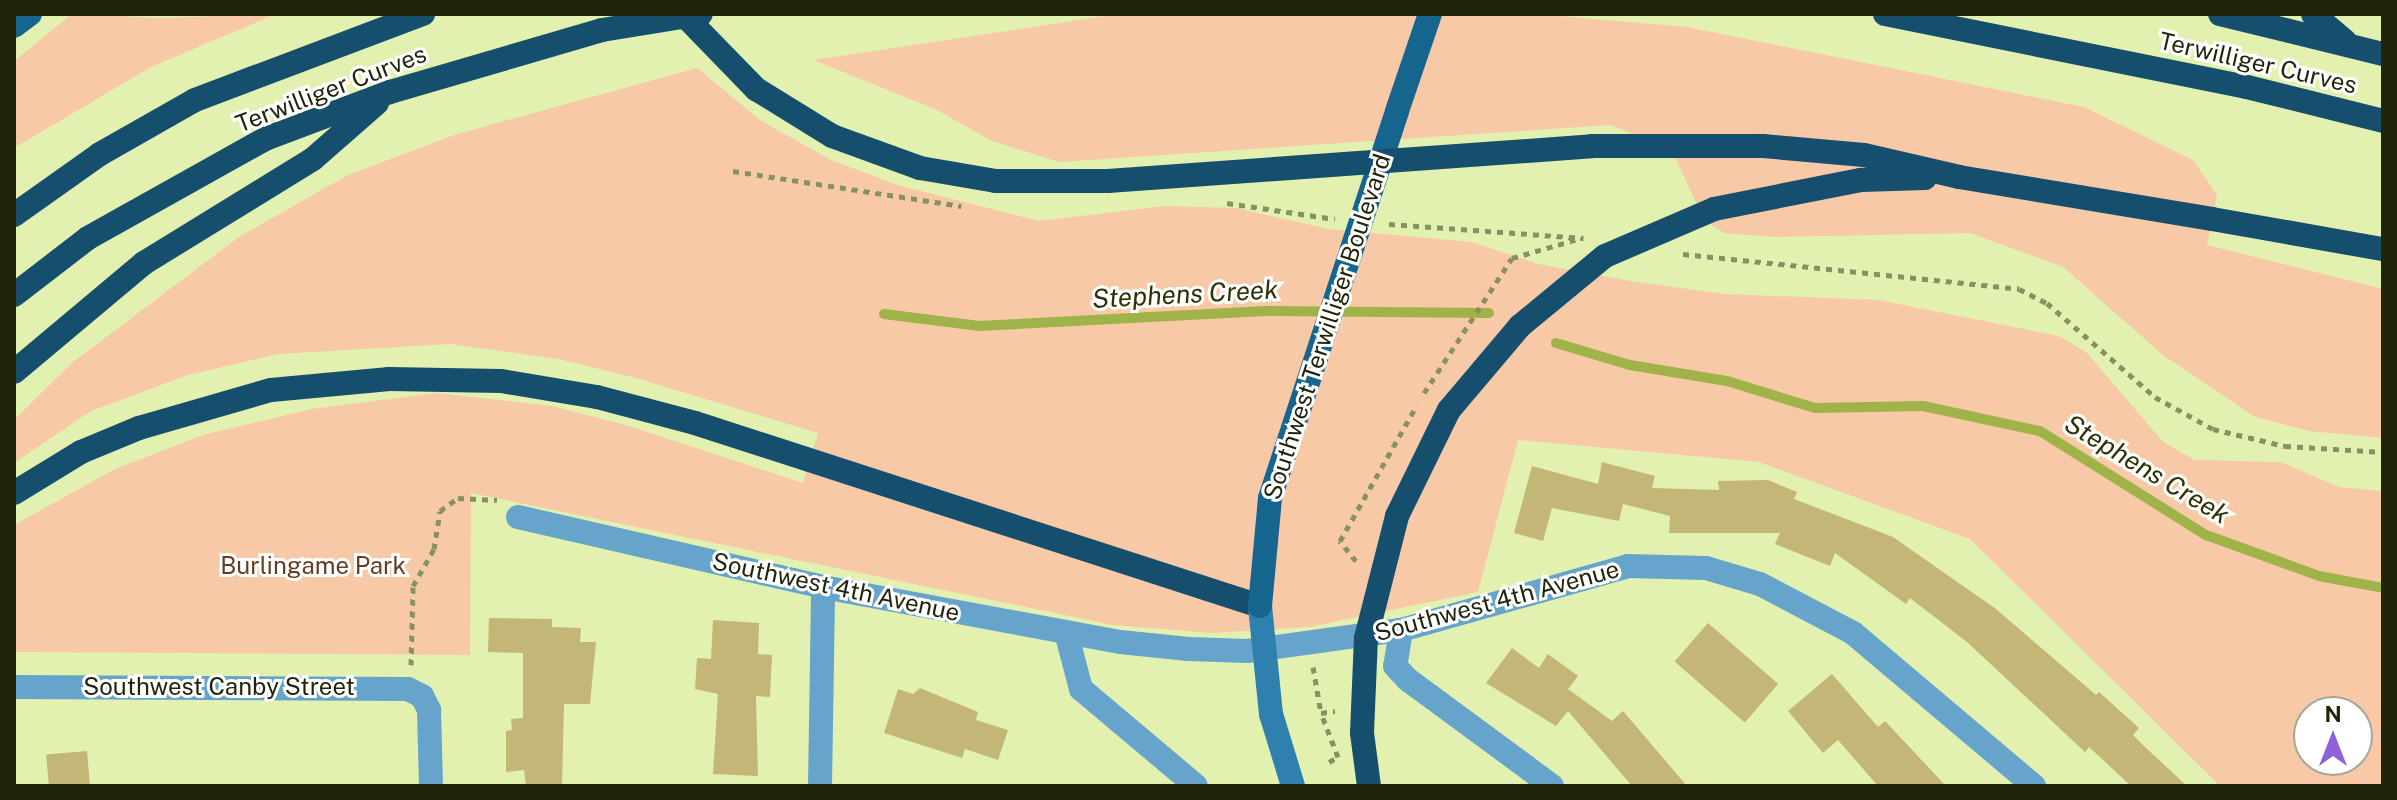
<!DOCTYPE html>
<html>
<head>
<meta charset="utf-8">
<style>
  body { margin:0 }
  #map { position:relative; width:2397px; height:800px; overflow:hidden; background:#e2f1b0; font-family:"Public Sans",sans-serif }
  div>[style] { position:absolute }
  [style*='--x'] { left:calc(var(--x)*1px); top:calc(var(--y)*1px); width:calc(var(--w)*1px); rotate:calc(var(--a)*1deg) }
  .green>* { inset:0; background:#f7c9a7 }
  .stream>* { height:10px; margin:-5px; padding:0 5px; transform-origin:5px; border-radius:5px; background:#a0b349 }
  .building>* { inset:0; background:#c3b676; transform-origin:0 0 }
  .path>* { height:5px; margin-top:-2.5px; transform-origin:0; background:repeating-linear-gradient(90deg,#879263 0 6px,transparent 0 12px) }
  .street>* { height:24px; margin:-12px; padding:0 12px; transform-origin:12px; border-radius:12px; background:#66a4cc }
  .secondary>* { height:24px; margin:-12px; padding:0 12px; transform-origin:12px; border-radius:12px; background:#2f80af }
  .primary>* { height:24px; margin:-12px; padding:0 12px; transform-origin:12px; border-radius:12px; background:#16658f }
  .highway>* { height:24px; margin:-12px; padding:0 12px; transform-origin:12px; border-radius:12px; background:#164e6d }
  .secondary-bridge>* { height:24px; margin:-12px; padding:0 12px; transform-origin:12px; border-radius:12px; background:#2f80af }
  .primary-bridge>* { height:24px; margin:-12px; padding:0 12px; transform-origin:12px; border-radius:12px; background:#16658f }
  .highway-bridge>* { height:24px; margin:-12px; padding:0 12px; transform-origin:12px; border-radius:12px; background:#164e6d }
  span { translate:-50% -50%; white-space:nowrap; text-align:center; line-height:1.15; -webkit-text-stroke:6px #fff; paint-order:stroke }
  .street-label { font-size:24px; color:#1f240a }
  .park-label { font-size:24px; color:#623e22 }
  .water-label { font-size:26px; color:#2c3306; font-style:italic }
  .frame { position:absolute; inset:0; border:16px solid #1f240a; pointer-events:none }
  .north { position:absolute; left:2293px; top:696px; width:80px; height:80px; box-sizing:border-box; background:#fff; border:2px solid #a5a79d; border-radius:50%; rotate:0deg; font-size:22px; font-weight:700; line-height:32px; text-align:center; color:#1f240a }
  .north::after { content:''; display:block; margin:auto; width:28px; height:36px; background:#8e60da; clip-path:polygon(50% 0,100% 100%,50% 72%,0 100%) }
</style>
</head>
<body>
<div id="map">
  <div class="green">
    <i style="clip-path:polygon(72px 14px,161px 18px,276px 14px,151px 67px,14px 148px,14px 61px)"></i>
    <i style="clip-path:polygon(1118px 14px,1536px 14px,1687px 27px,2084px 107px,2193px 160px,2217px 195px,2207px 245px,2383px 289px,2383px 438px,2309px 431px,2255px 417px,2163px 355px,2063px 267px,1970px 233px,1775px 237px,1724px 233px,1704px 219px,1672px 151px,1611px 125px,1059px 162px,992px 141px,937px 110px,814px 60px)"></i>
    <i style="clip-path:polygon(evenodd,697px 68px,760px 120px,831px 160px,898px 185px,1039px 221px,1164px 206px,1235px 208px,1329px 229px,1472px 242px,1538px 264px,1630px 281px,1725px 294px,1878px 300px,2059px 336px,2087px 353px,2163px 442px,2195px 460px,2281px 462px,2339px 487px,2383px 491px,2383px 786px,2220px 786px,1970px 539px,1759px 462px,1518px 440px,1478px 592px,1309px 627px,1212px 633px,1113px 625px,471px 493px,470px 655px,14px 652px,14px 525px,115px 469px,203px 435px,311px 409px,437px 393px,552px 406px,626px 425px,803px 483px,818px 433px,636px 378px,558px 359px,450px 344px,279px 354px,188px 375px,91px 411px,14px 463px,14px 420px,73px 362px,239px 237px,348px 175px,454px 135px,697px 68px,2309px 712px,2357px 712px,2357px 760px,2309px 760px,2309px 712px)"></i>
  </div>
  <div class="stream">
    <i style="--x:884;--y:314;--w:96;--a:7.2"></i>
    <i style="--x:979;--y:326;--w:287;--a:-3"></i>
    <i style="--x:1266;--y:311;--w:223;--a:0.5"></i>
    <i style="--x:1556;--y:343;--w:77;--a:16.6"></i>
    <i style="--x:1630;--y:365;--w:98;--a:9.4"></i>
    <i style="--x:1727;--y:381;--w:92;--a:17.1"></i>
    <i style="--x:1815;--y:408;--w:108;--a:-1.1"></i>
    <i style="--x:1923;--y:406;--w:120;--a:12.1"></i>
    <i style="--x:2040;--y:431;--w:196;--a:32.1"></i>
    <i style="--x:2206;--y:535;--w:120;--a:19.9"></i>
    <i style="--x:2319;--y:576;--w:65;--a:10.6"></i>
  </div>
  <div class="building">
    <i style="clip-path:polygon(1602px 462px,1655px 476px,1652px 488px,1719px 490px,1718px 481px,1768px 480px,1797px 492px,1794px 499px,1893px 537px,1996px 609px,2096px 695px,2099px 692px,2139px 728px,2133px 735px,2146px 748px,2187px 786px,2131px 786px,2089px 747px,2085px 752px,1967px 642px,1910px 598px,1906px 604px,1835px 553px,1830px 566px,1775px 544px,1780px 533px,1669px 533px,1670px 516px,1623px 504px,1619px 521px,1552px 508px,1543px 541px,1514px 533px,1532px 466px,1598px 484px)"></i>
    <i style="clip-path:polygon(489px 618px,552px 619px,552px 627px,581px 628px,580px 642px,596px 642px,590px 704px,564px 704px,562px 786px,526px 786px,524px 770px,506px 772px,506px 731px,512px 730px,511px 719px,523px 718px,523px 653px,488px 652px)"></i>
    <i style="clip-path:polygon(713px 620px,759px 623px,758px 654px,772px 655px,770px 697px,756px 696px,758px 776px,713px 774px,718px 694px,695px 689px,697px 658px,711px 659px)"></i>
    <i style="left:1708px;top:623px;width:93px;height:51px;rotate:41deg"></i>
    <i style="clip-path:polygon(1512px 648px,1539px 668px,1548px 654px,1578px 676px,1568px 689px,1612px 721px,1623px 711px,1687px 786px,1632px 786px,1568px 711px,1556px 726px,1486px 683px)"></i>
    <i style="clip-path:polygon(1832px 674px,1878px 727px,1885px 721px,1946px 786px,1878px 786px,1838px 740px,1823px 753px,1788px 711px)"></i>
    <i style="clip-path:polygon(920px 688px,978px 712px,976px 720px,1008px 730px,998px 760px,965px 749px,962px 758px,884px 733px,898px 689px,913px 694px)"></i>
    <i style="left:87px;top:751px;width:35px;height:41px;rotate:85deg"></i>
  </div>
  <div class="path">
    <i style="--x:733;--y:171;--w:231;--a:8.7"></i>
    <i style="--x:1227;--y:203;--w:109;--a:8.4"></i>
    <i style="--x:1389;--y:224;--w:195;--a:4.1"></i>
    <i style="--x:1683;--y:254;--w:338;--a:5.9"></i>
    <i style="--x:2019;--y:289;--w:31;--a:27"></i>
    <i style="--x:2047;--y:303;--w:143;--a:41"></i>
    <i style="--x:2155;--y:397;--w:66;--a:28.9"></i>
    <i style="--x:2213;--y:429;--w:74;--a:13.3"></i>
    <i style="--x:2285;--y:446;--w:98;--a:3.5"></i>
    <i style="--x:1424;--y:393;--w:161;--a:-56.9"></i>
    <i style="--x:1512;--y:258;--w:69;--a:-16.1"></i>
    <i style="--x:1356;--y:561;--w:26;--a:-129"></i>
    <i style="--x:1340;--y:541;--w:156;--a:-60.5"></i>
    <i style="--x:411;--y:665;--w:79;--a:-88.5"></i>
    <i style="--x:413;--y:586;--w:43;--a:-60.4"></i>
    <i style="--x:434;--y:549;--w:38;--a:-81"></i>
    <i style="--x:440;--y:511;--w:22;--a:-36"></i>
    <i style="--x:458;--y:498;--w:39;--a:3"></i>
    <i style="--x:1313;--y:667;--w:47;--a:80.1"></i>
    <i style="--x:1329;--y:762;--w:10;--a:-29"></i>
    <i style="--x:1338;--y:757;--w:47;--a:-111.1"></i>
    <i style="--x:1321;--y:713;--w:14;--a:-8"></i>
  </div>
  <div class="street">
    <i style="--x:518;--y:517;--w:313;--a:12.9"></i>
    <i style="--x:823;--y:587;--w:302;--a:10.5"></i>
    <i style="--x:1120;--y:642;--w:69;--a:5.8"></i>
    <i style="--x:1189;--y:649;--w:58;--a:2"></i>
    <i style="--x:1247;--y:651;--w:155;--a:-7.8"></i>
    <i style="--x:1401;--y:630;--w:236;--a:-15.7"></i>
    <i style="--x:1628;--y:566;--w:78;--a:1.5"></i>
    <i style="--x:1706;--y:568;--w:56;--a:16.5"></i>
    <i style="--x:1760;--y:584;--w:105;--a:27.8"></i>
    <i style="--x:1853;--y:633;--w:237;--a:40.2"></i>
    <i style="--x:1401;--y:630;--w:36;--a:99"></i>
    <i style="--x:1395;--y:666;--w:18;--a:47"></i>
    <i style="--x:1407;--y:679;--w:180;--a:36.4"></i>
    <i style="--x:1066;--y:632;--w:59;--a:75.3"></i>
    <i style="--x:1081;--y:689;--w:150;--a:40.1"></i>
    <i style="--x:14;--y:687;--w:394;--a:0.3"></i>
    <i style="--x:408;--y:689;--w:16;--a:27"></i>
    <i style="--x:422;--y:696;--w:16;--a:63"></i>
    <i style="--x:429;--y:710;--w:76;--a:88.5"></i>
    <i style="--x:820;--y:786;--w:199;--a:-89.1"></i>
  </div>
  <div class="secondary">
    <i style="--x:1271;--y:714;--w:75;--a:73"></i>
  </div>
  <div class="primary">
    <i style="--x:14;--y:26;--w:20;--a:-37"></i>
    <i style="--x:1397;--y:111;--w:102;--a:-71.2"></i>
  </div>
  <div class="highway">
    <i style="--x:1885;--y:14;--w:369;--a:11.4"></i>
    <i style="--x:2247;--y:87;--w:140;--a:14"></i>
    <i style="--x:2220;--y:14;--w:168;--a:13.8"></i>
    <i style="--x:2313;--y:14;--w:42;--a:40.2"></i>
    <i style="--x:14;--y:215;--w:105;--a:-35.3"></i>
    <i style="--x:100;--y:154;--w:109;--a:-29.6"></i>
    <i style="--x:195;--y:100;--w:244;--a:-20.7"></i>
    <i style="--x:2212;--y:219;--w:174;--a:10"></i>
    <i style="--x:14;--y:295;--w:93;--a:-37.6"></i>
    <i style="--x:88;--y:238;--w:203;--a:-29.2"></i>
    <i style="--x:265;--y:139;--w:134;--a:-20.6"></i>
    <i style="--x:390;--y:92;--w:221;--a:-16.3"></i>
    <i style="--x:602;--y:30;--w:100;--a:-9.2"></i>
    <i style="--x:14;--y:372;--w:170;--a:-40"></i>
    <i style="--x:144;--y:263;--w:198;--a:-31.6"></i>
    <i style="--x:313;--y:159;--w:85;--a:-41.2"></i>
    <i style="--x:14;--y:493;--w:79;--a:-31.5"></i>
    <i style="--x:81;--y:452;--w:63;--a:-22.5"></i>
    <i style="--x:139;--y:428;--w:137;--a:-16.1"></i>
    <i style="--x:271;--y:390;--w:119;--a:-5.3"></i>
    <i style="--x:389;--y:379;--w:112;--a:1"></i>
    <i style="--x:501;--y:381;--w:97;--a:9.5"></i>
    <i style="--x:597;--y:397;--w:101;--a:14.9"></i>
    <i style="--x:695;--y:423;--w:594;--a:17.95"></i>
    <i style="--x:1362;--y:733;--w:53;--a:82.5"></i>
  </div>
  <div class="secondary-bridge">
    <i style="--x:1260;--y:606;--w:109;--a:84.2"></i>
  </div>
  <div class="primary-bridge">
    <i style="--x:1260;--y:606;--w:108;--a:-84.7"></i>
    <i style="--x:1270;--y:498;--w:407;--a:-71.8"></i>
  </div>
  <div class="highway-bridge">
    <i style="--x:683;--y:14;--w:105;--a:45.8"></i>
    <i style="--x:756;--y:89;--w:89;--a:31.7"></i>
    <i style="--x:832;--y:136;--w:94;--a:20"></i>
    <i style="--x:920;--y:168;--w:77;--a:9.7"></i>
    <i style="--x:996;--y:181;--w:112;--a:0"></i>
    <i style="--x:1108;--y:181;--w:485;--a:-4.1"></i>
    <i style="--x:1592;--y:146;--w:171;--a:0"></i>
    <i style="--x:1763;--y:146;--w:101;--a:5.1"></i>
    <i style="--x:1864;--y:155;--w:98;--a:13"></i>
    <i style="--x:1959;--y:177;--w:256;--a:9.4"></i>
    <i style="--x:1362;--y:733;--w:95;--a:-87.6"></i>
    <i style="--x:1366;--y:638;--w:126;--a:-75.7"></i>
    <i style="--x:1397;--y:516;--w:118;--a:-63.9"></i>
    <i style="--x:1449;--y:410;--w:110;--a:-49.8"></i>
    <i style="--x:1520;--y:326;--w:110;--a:-39.5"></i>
    <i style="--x:1605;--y:256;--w:119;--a:-23.3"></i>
    <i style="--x:1714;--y:209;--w:150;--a:-11.2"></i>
    <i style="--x:1861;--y:180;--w:64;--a:-1.8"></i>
  </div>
  <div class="street-label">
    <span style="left:2258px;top:63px;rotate:13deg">Terwilliger Curves</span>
    <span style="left:331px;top:89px;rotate:-21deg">Terwilliger Curves</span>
    <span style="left:1327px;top:327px;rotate:-72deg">Southwest Terwilliger Boulevard</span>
    <span style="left:836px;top:587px;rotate:12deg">Southwest 4th Avenue</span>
    <span style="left:1497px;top:601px;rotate:-15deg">Southwest 4th Avenue</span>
    <span style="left:219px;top:687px">Southwest Canby Street</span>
  </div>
  <div class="park-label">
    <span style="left:313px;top:566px">Burlingame Park</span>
  </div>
  <div class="water-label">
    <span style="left:1185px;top:294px;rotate:-3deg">Stephens Creek</span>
    <span style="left:2147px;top:469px;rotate:31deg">Stephens Creek</span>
  </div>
  <div class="frame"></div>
  <div class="north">N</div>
</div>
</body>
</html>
